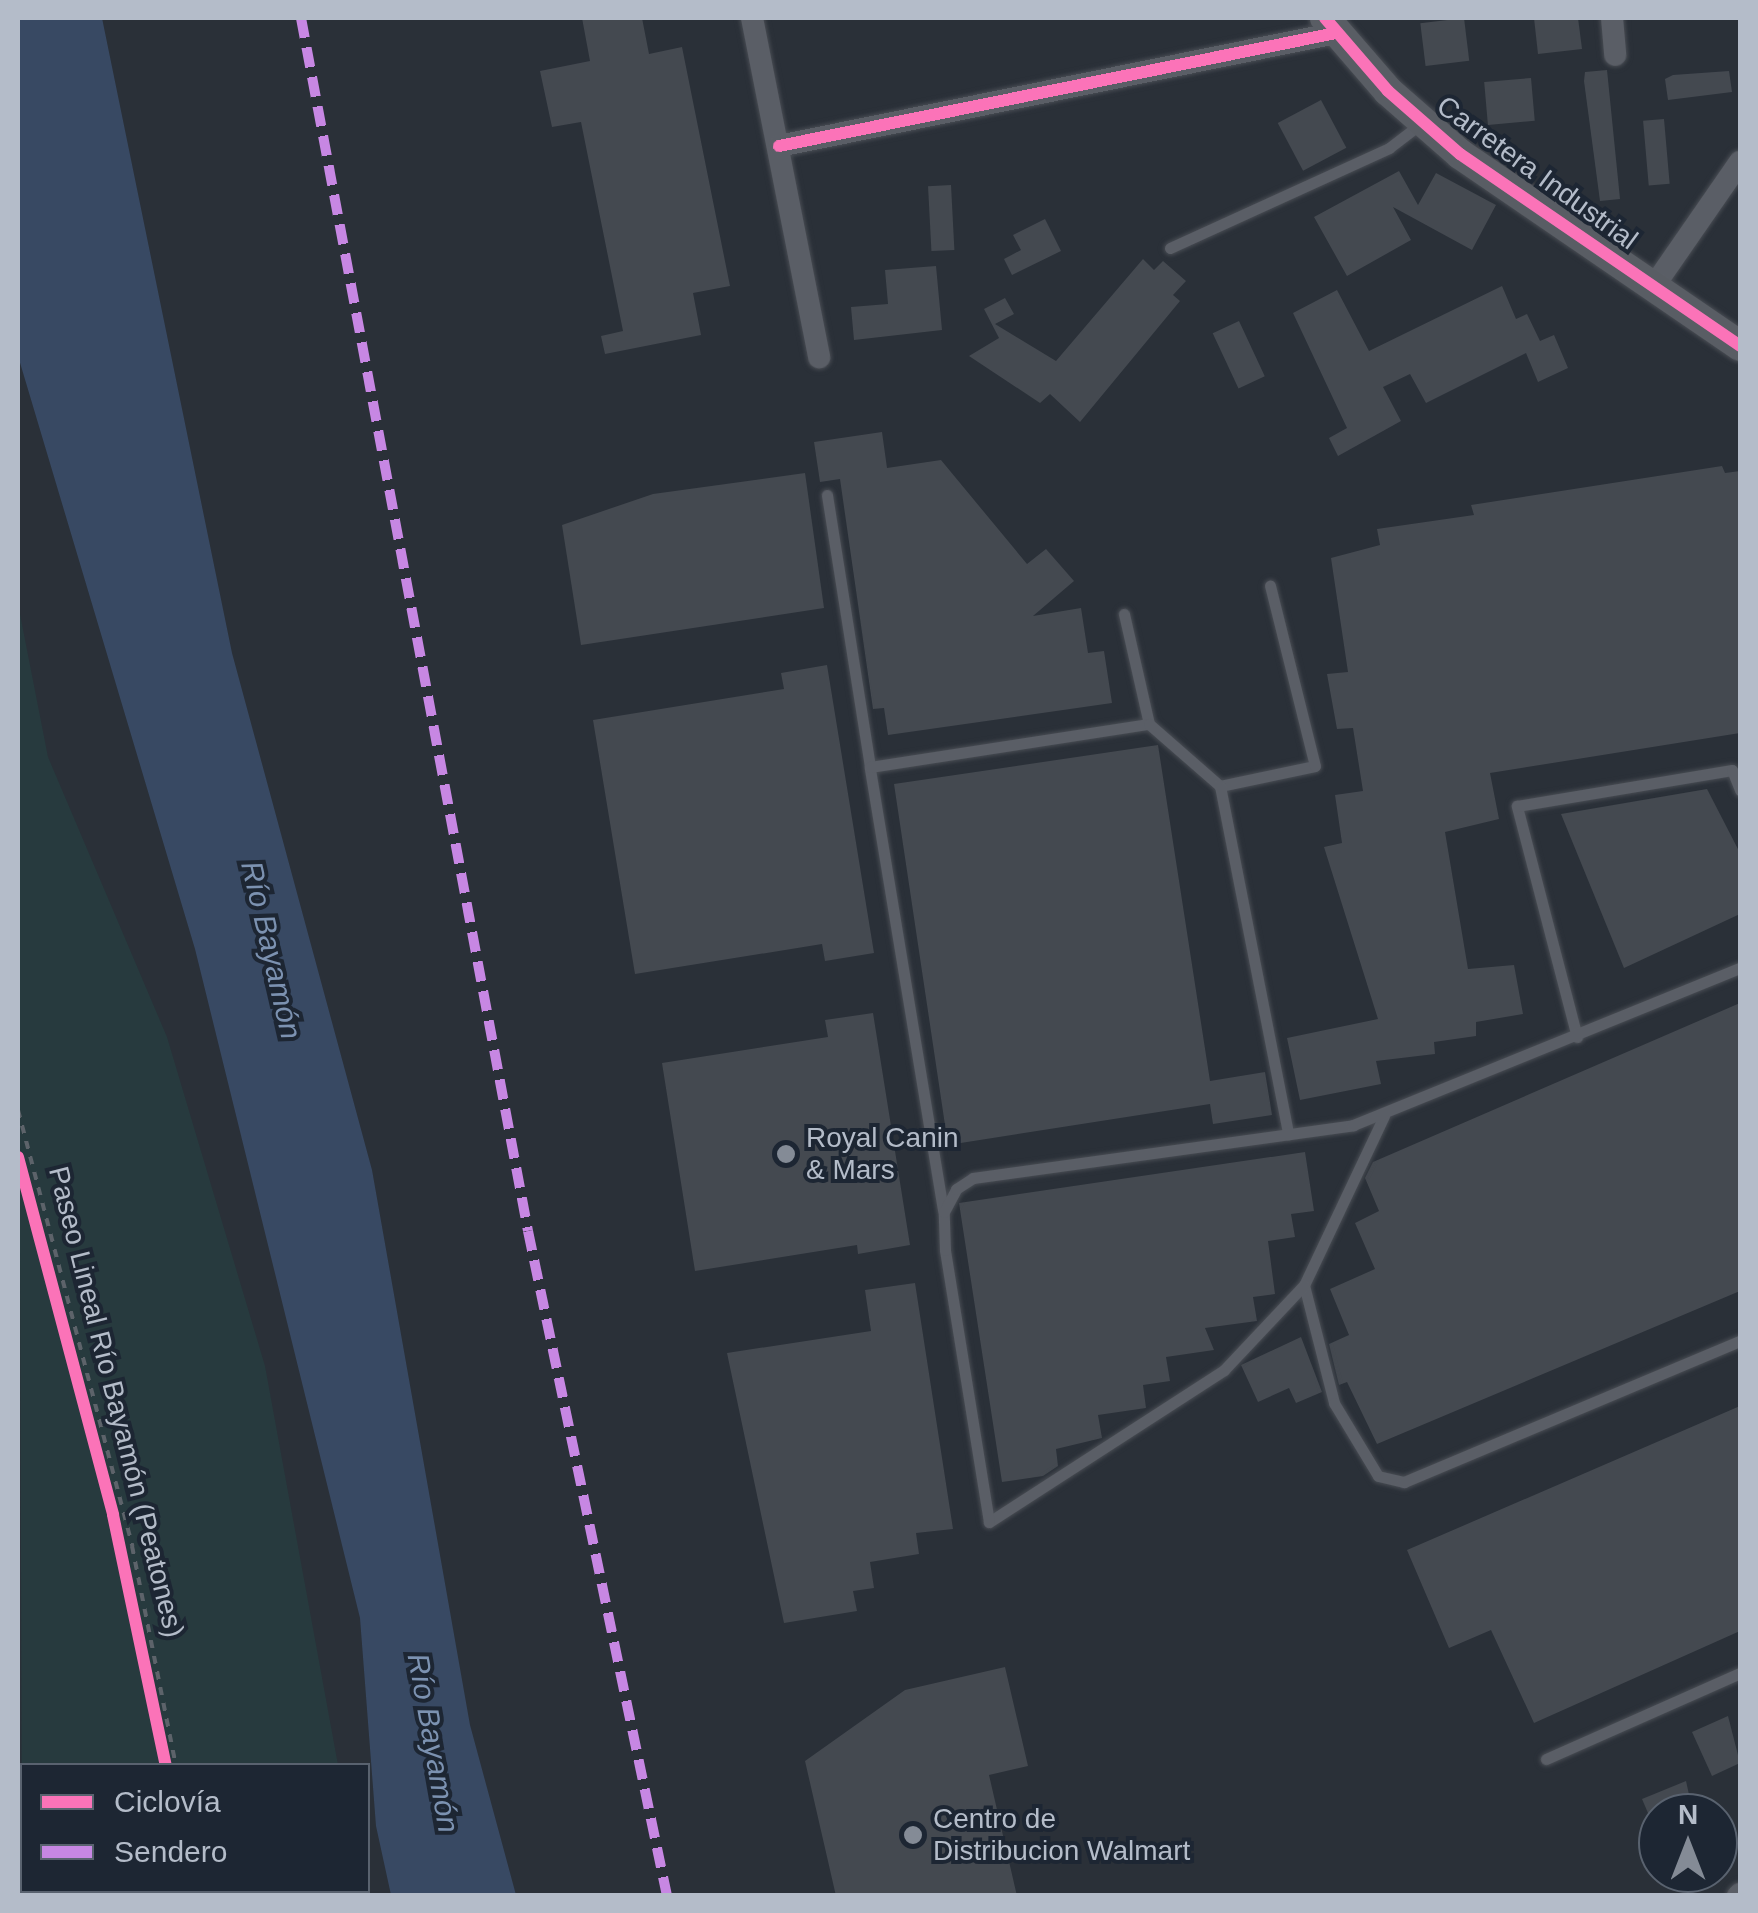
<!DOCTYPE html>
<html>
<head>
<meta charset="utf-8">
<style>
  body { margin:0 }
  #map { position:relative; width:1758px; height:1913px; overflow:hidden; background:#2a3038; font-family:Arial,sans-serif }
  div>[style] { position:absolute }
  [style*='--x'] { left:calc(var(--x)*1px); top:calc(var(--y)*1px); width:calc(var(--w)*1px); rotate:calc(var(--a)*1deg) }
  .green>* { inset:0; background:#273a3e }
  .water>* { inset:0; background:#384963 }
  .building>* { inset:0; background:#444950; transform-origin:0 0 }
  .path>* { height:4px; margin-top:-2px; transform-origin:0; background:repeating-linear-gradient(90deg,#5d636a 0 8px,transparent 0 16px) }
  .roads { filter:drop-shadow(0 0 2px #484c53) drop-shadow(0 0 2px #484c53) }
  .lane>* { height:11px; margin:-5.5px; padding:0 5.5px; transform-origin:5.5px; border-radius:5.5px; background:#5a5e66 }
  .street>* { height:22px; margin:-11px; padding:0 11px; transform-origin:11px; border-radius:11px; background:#5a5e66 }
  .secondary>* { height:30px; margin:-15px; padding:0 15px; transform-origin:15px; border-radius:15px; background:#595d64 }
  .quiet>* { height:10px; margin-top:-5px; transform-origin:0; background:repeating-linear-gradient(90deg,#c787e3 0 20px,transparent 0 30px) }
  .cycleway>* { height:12px; margin:-6px; padding:0 6px; transform-origin:6px; border-radius:6px; background:#fb73b8 }
  .dots>* { width:28px; height:28px; translate:-50% -50%; box-sizing:border-box; border:5px solid #1d2633; border-radius:50% }
  span { translate:-50% -50%; white-space:nowrap; text-align:center; line-height:1.15; -webkit-text-stroke:8px #1d2633; paint-order:stroke }
  .street-label { font-size:28px; color:#b4bcc9 }
  .poi-label { font-size:28px; color:#b4bcc9 }
  .left { translate:0 -50%; text-align:left }
  .water-label { font-size:30px; color:#7c92b1; font-style:italic }
  .frame { position:absolute; inset:0; border:20px solid #b4bcc9; pointer-events:none }
  .legend { position:absolute; left:20px; top:1763px; width:350px; height:130px; box-sizing:border-box; background:#1d2633; border:2px solid #59626f; margin:0; padding:12px 18px; list-style:none; font-size:30px; color:#b4bcc9 }
  .legend li { display:flex; align-items:center; gap:20px; height:50px }
  .legend b { width:50px; border:2px solid #59626f }
  .north { position:absolute; left:1638px; top:1793px; width:100px; height:100px; box-sizing:border-box; background:#1d2633; border:2px solid #59626f; border-radius:50%; rotate:0deg; font-size:28px; font-weight:700; line-height:40px; text-align:center; color:#b4bcc9 }
  .north::after { content:''; display:block; margin:auto; width:35px; height:45px; background:#848b96; clip-path:polygon(50% 0,100% 100%,50% 72%,0 100%) }
</style>
</head>
<body>
<div id="map">
  <div class="green">
    <i style="clip-path:polygon(18px 604px,48px 757px,167px 1037px,265px 1366px,338px 1765px,22px 1766px,22px 1881px)"></i>
    <i style="clip-path:polygon(360px 1891px,361px 1895px,25px 1891px,360px 1890px)"></i>
  </div>
  <div class="water">
    <i style="clip-path:polygon(18px 18px,102px 18px,232px 653px,372px 1170px,470px 1725px,516px 1895px,391px 1895px,376px 1826px,360px 1618px,195px 949px,18px 356px)"></i>
  </div>
  <div class="building">
    <i style="clip-path:polygon(582px 18px,642px 18px,649px 54px,682px 47px,730px 286px,693px 293px,701px 335px,605px 354px,601px 336px,623px 331px,581px 122px,552px 127px,540px 71px,590px 61px)"></i>
    <i style="left:1464px;top:18px;width:43px;height:44px;rotate:83deg"></i>
    <i style="clip-path:polygon(1534px 18px,1578px 18px,1582px 49px,1538px 54px)"></i>
    <i style="clip-path:polygon(1607px 70px,1620px 199px,1600px 201px,1584px 81px,1585px 72px)"></i>
    <i style="clip-path:polygon(1729px 71px,1732px 92px,1668px 100px,1665px 79px,1673px 75px)"></i>
    <i style="left:1531px;top:78px;width:43px;height:47px;rotate:85deg"></i>
    <i style="left:1321px;top:100px;width:54px;height:49px;rotate:62deg"></i>
    <i style="left:1664px;top:119px;width:65px;height:21px;rotate:85deg"></i>
    <i style="clip-path:polygon(1399px 171px,1418px 205px,1436px 173px,1496px 205px,1472px 250px,1393px 207px,1411px 240px,1347px 276px,1314px 217px)"></i>
    <i style="left:951px;top:185px;width:65px;height:23px;rotate:87deg"></i>
    <i style="clip-path:polygon(1045px 219px,1061px 251px,1012px 275px,1004px 259px,1021px 250px,1013px 235px)"></i>
    <i style="clip-path:polygon(1143px 259px,1154px 270px,1163px 261px,1186px 281px,1173px 295px,1180px 301px,1080px 422px,1050px 394px,1040px 403px,969px 356px,999px 338px,984px 309px,1005px 298px,1014px 314px,995px 324px,1056px 361px)"></i>
    <i style="clip-path:polygon(936px 266px,942px 330px,854px 340px,851px 307px,888px 304px,885px 270px)"></i>
    <i style="clip-path:polygon(1502px 286px,1516px 319px,1527px 314px,1540px 341px,1554px 335px,1568px 368px,1538px 382px,1526px 353px,1426px 403px,1410px 374px,1383px 387px,1401px 421px,1338px 456px,1329px 438px,1347px 428px,1293px 313px,1337px 290px,1369px 351px)"></i>
    <i style="left:1239px;top:321px;width:61px;height:29px;rotate:65deg"></i>
    <i style="clip-path:polygon(882px 432px,887px 468px,941px 460px,1027px 564px,1046px 549px,1074px 581px,1033px 616px,1081px 608px,1088px 653px,1104px 651px,1112px 703px,888px 735px,884px 708px,873px 709px,840px 479px,820px 482px,814px 442px)"></i>
    <i style="clip-path:polygon(1722px 466px,1725px 473px,1740px 471px,1740px 733px,1490px 773px,1499px 819px,1445px 832px,1468px 969px,1514px 965px,1523px 1014px,1476px 1022px,1476px 1036px,1434px 1042px,1435px 1054px,1376px 1061px,1381px 1084px,1300px 1100px,1287px 1038px,1378px 1019px,1324px 847px,1342px 843px,1335px 795px,1363px 791px,1353px 728px,1337px 729px,1327px 674px,1348px 672px,1331px 558px,1380px 545px,1377px 529px,1474px 515px,1471px 505px)"></i>
    <i style="clip-path:polygon(805px 473px,824px 608px,581px 645px,562px 525px,653px 494px)"></i>
    <i style="clip-path:polygon(827px 665px,874px 953px,825px 961px,822px 944px,635px 974px,593px 720px,784px 689px,781px 673px)"></i>
    <i style="clip-path:polygon(1158px 745px,1210px 1081px,1265px 1072px,1272px 1115px,1213px 1124px,1210px 1104px,948px 1145px,894px 784px)"></i>
    <i style="clip-path:polygon(1707px 789px,1740px 853px,1740px 914px,1624px 968px,1561px 814px)"></i>
    <i style="clip-path:polygon(1740px 1003px,1740px 1291px,1377px 1444px,1347px 1382px,1339px 1385px,1329px 1344px,1349px 1335px,1330px 1289px,1375px 1269px,1355px 1223px,1379px 1211px,1365px 1178px,1373px 1162px)"></i>
    <i style="clip-path:polygon(873px 1013px,910px 1245px,858px 1254px,857px 1245px,695px 1271px,662px 1063px,828px 1037px,825px 1020px)"></i>
    <i style="clip-path:polygon(1305px 1152px,1314px 1211px,1291px 1214px,1295px 1237px,1268px 1241px,1275px 1294px,1253px 1297px,1257px 1321px,1205px 1328px,1214px 1350px,1166px 1357px,1170px 1381px,1143px 1385px,1146px 1408px,1098px 1415px,1102px 1438px,1056px 1449px,1058px 1466px,1043px 1476px,1002px 1482px,959px 1203px)"></i>
    <i style="clip-path:polygon(915px 1283px,953px 1529px,916px 1533px,919px 1554px,870px 1562px,874px 1588px,853px 1591px,857px 1611px,784px 1623px,727px 1353px,871px 1331px,865px 1290px)"></i>
    <i style="clip-path:polygon(1301px 1337px,1322px 1392px,1296px 1403px,1289px 1388px,1258px 1402px,1241px 1365px)"></i>
    <i style="clip-path:polygon(1740px 1406px,1740px 1631px,1534px 1723px,1491px 1630px,1449px 1648px,1407px 1550px)"></i>
    <i style="clip-path:polygon(1005px 1667px,1028px 1766px,989px 1775px,1017px 1896px,836px 1896px,805px 1761px,905px 1690px)"></i>
    <i style="clip-path:polygon(1728px 1716px,1740px 1763px,1712px 1776px,1692px 1732px)"></i>
    <i style="clip-path:polygon(1686px 1781px,1693px 1813px,1648px 1813px,1642px 1799px)"></i>
  </div>
  <div class="path">
    <i style="--x:18;--y:1110;--w:451;--a:75.3"></i>
    <i style="--x:132;--y:1546;--w:224;--a:78.7"></i>
    <i style="--x:205;--y:1890;--w:6;--a:72"></i>
  </div>
  <div class="roads">
    <div class="lane">
      <i style="--x:1170;--y:248;--w:241;--a:-24.5"></i>
      <i style="--x:1389;--y:148;--w:43;--a:-37.4"></i>
      <i style="--x:827;--y:495;--w:275;--a:81"></i>
      <i style="--x:1124;--y:614;--w:113;--a:77.2"></i>
      <i style="--x:1220;--y:786;--w:97;--a:-11.9"></i>
      <i style="--x:1315;--y:766;--w:186;--a:-104"></i>
      <i style="--x:1577;--y:1037;--w:239;--a:-104.6"></i>
      <i style="--x:1517;--y:806;--w:218;--a:-9.5"></i>
      <i style="--x:1732;--y:770;--w:22;--a:68"></i>
      <i style="--x:1384;--y:1116;--w:187;--a:115.3"></i>
      <i style="--x:1304;--y:1285;--w:122;--a:75.7"></i>
      <i style="--x:1334;--y:1403;--w:85;--a:58.9"></i>
      <i style="--x:1378;--y:1476;--w:27;--a:13"></i>
      <i style="--x:1404;--y:1482;--w:364;--a:-22.8"></i>
      <i style="--x:943;--y:1210;--w:449;--a:-99.4"></i>
      <i style="--x:870;--y:767;--w:282;--a:-8.8"></i>
      <i style="--x:1149;--y:724;--w:94;--a:41.1"></i>
      <i style="--x:1220;--y:786;--w:355;--a:78.9"></i>
      <i style="--x:1304;--y:1285;--w:117;--a:133.3"></i>
      <i style="--x:1224;--y:1370;--w:280;--a:147.1"></i>
      <i style="--x:989;--y:1522;--w:276;--a:-99.2"></i>
      <i style="--x:945;--y:1250;--w:38;--a:-92"></i>
      <i style="--x:944;--y:1212;--w:26;--a:-62"></i>
      <i style="--x:956;--y:1189;--w:20;--a:-33"></i>
      <i style="--x:973;--y:1178;--w:384;--a:-7.9"></i>
      <i style="--x:1353;--y:1125;--w:418;--a:-22.1"></i>
      <i style="--x:1546;--y:1759;--w:212;--a:-23.9"></i>
    </div>
    <div class="street">
      <i style="--x:752;--y:18;--w:346;--a:78.8"></i>
      <i style="--x:1612;--y:18;--w:37;--a:85"></i>
      <i style="--x:779;--y:146;--w:568;--a:-11.47"></i>
      <i style="--x:1654;--y:286;--w:151;--a:-55.3"></i>
      <i style="--x:1738;--y:1896;--w:3;--a:-45"></i>
    </div>
    <div class="secondary">
      <i style="--x:1325;--y:18;--w:96;--a:49.2"></i>
      <i style="--x:1388;--y:91;--w:96;--a:41.2"></i>
      <i style="--x:1460;--y:154;--w:340;--a:34.4"></i>
    </div>
  </div>
  <div class="quiet">
    <i style="--x:301;--y:18;--w:1234;--a:79.4"></i>
    <i style="--x:528;--y:1231;--w:679;--a:78.19"></i>
  </div>
  <div class="cycleway">
    <i style="--x:1325;--y:18;--w:96;--a:49.2"></i>
    <i style="--x:1388;--y:91;--w:96;--a:41.2"></i>
    <i style="--x:1460;--y:154;--w:340;--a:34.4"></i>
    <i style="--x:779;--y:146;--w:568;--a:-11.47"></i>
    <i style="--x:18;--y:1157;--w:370;--a:75.1"></i>
    <i style="--x:113;--y:1515;--w:257;--a:78.1"></i>
  </div>
  <div class="dots">
    <i style="left:786px;top:1154px;background:#848b96"></i>
    <i style="left:913px;top:1835px;background:#848b96"></i>
  </div>
  <div class="street-label">
    <span style="left:1537px;top:173px;rotate:36deg">Carretera Industrial</span>
    <span style="left:116px;top:1402px;rotate:76deg">Paseo Lineal Río Bayamón (Peatones)</span>
  </div>
  <div class="poi-label">
    <span class="left" style="left:806px;top:1154px">Royal Canin<br>&amp; Mars</span>
    <span class="left" style="left:933px;top:1835px">Centro de<br>Distribucion Walmart</span>
  </div>
  <div class="water-label">
    <span style="left:271px;top:950px;rotate:77deg">Río Bayamón</span>
    <span style="left:433px;top:1743px;rotate:80deg">Río Bayamón</span>
  </div>
  <div class="frame"></div>
  <ul class="legend">
  <li><b style="height:12px;background:#fb73b8"></b>Ciclovía</li>
  <li><b style="height:12px;background:#c787e3"></b>Sendero</li>
  </ul>
  <div class="north">N</div>
</div>
</body>
</html>
